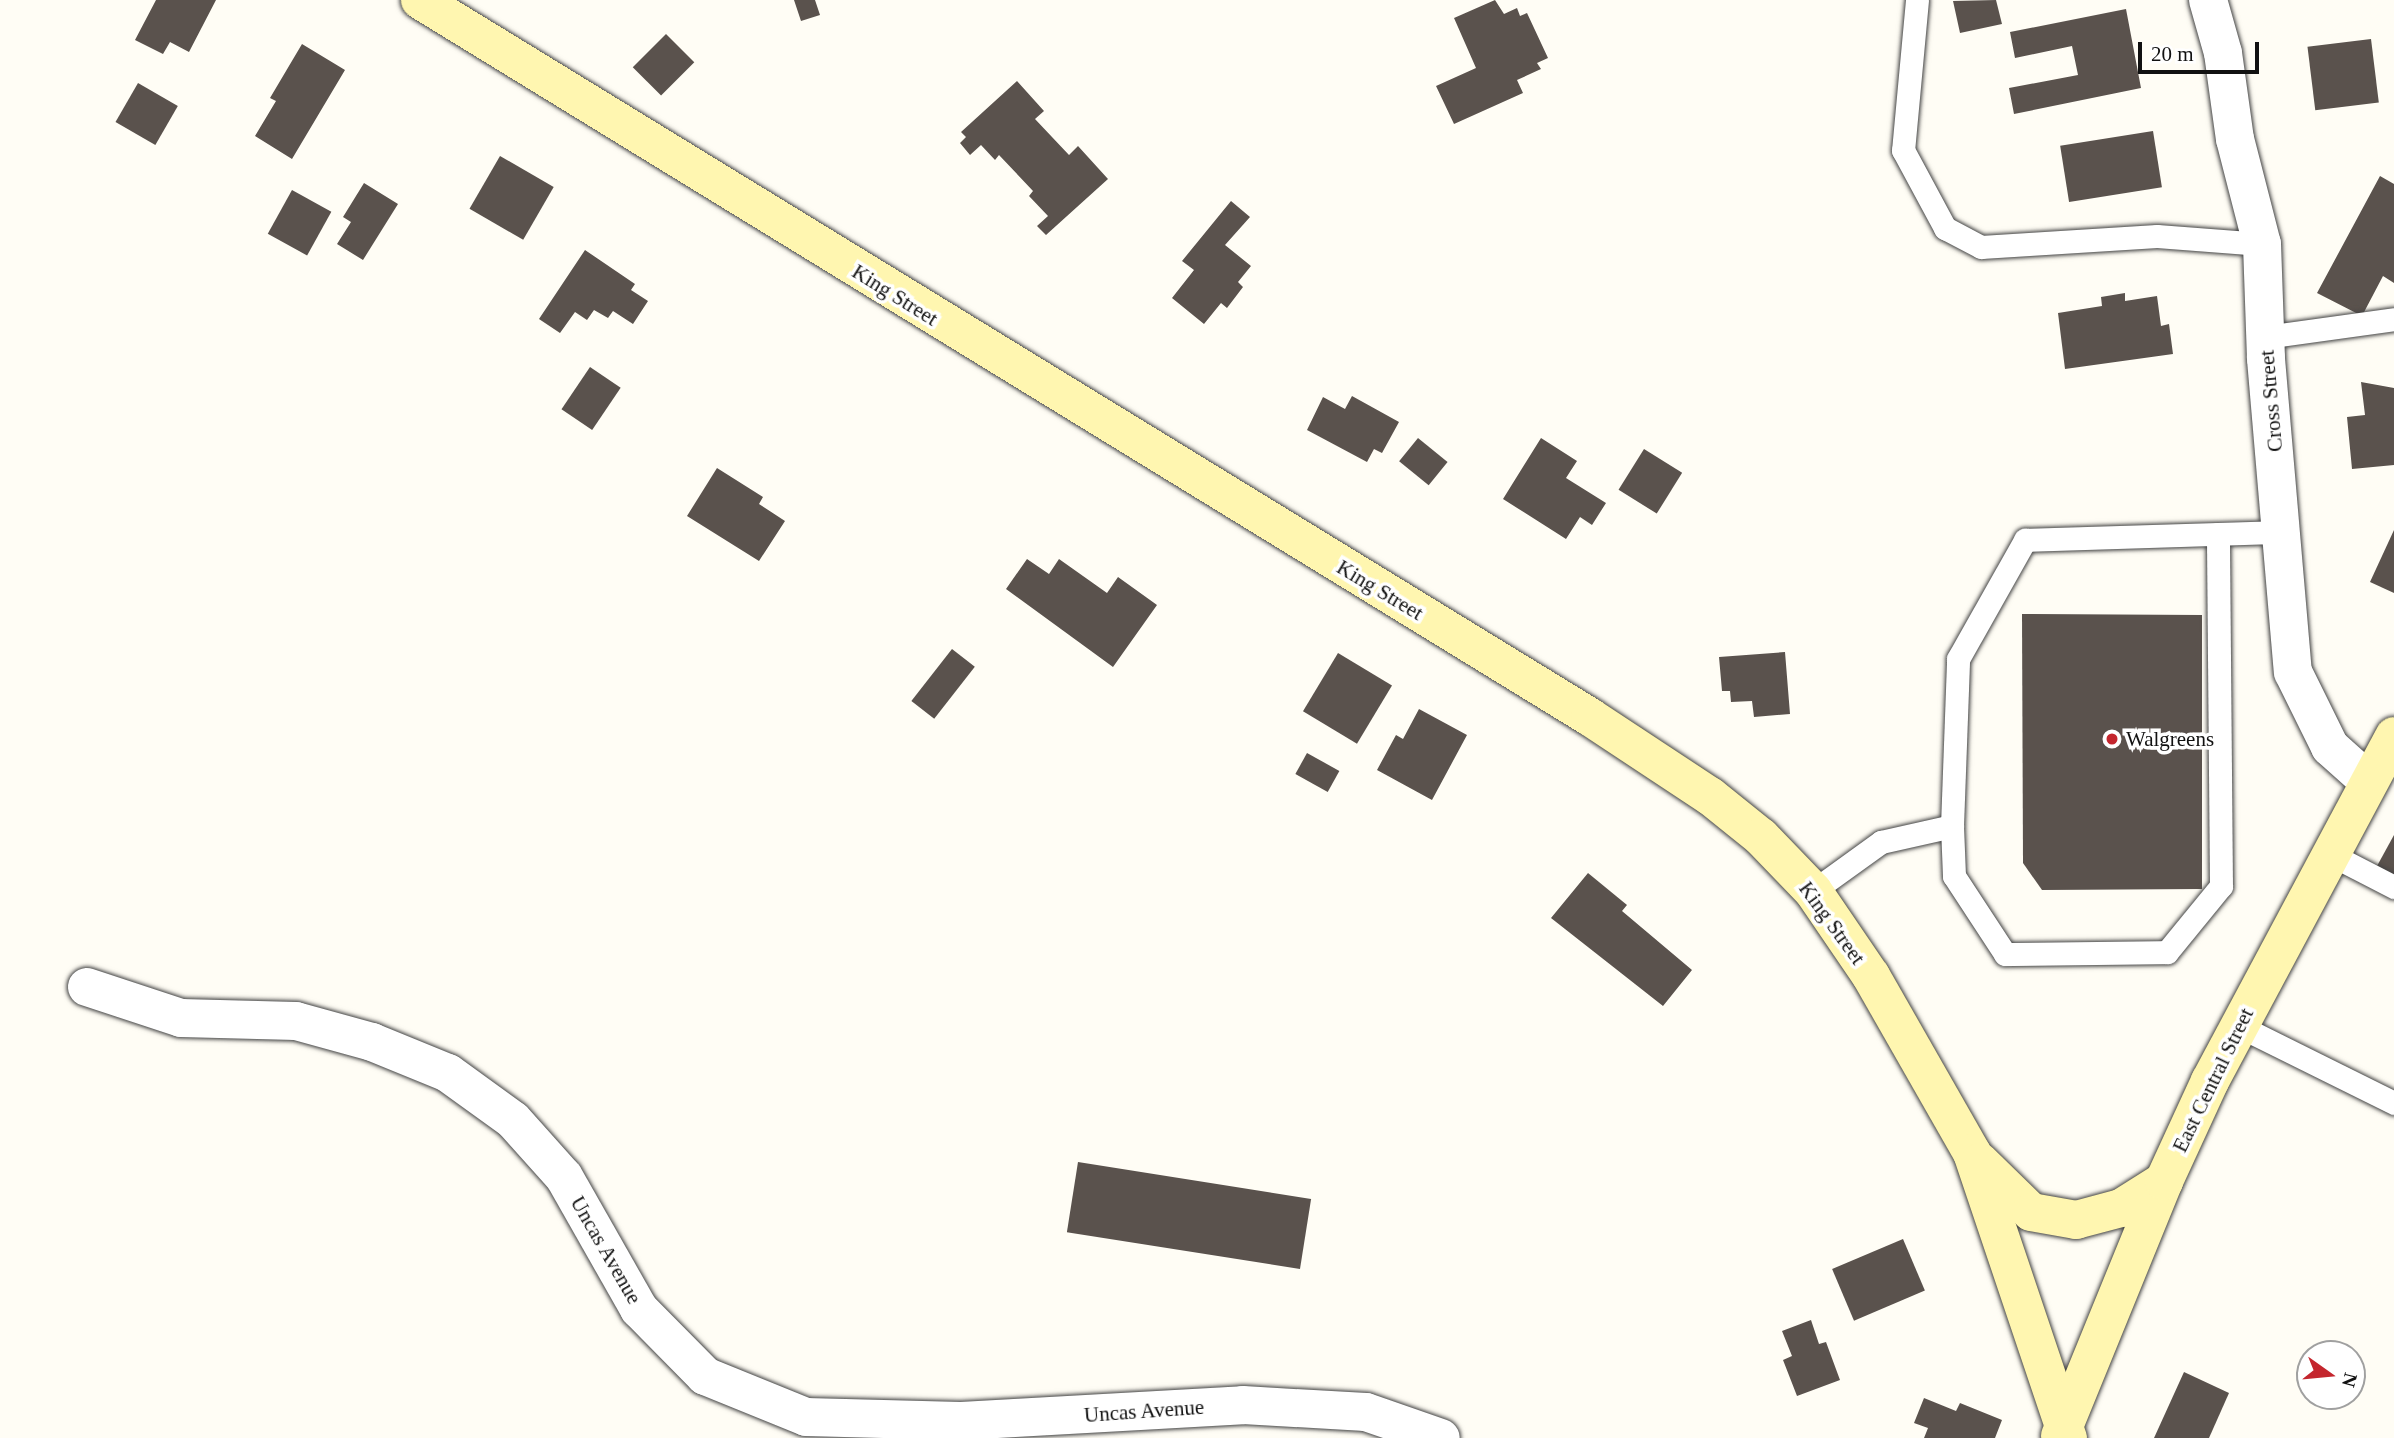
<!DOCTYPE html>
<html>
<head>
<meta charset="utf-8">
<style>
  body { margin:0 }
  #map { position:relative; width:2394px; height:1438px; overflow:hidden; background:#fffdf5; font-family:Georgia,serif }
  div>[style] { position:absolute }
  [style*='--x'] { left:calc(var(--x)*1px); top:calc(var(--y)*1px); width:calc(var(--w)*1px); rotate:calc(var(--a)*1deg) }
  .building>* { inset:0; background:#5a524d; transform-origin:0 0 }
  .roads { filter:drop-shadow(0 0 2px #444) drop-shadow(0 0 2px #444) }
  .service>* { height:23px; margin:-11.5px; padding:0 11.5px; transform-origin:11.5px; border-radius:11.5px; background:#fff }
  .minor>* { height:38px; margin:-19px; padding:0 19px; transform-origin:19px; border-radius:19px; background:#fff }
  .secondary>* { height:38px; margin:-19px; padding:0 19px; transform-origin:19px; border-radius:19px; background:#fff6b0 }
  .dots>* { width:19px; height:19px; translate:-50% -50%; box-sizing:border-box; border:4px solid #fff; border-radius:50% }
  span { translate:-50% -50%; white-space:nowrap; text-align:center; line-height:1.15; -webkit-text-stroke:7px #fff; paint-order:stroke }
  .street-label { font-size:21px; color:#111 }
  .poi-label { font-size:21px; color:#111 }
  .left { translate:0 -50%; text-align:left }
  .north { position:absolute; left:2296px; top:1340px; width:70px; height:70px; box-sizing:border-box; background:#fff; border:2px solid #a0a0a0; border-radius:50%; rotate:105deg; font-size:19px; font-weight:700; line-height:28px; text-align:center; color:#111 }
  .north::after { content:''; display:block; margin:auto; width:24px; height:32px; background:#c4262e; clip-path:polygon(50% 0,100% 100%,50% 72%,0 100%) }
  .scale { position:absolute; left:2138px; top:42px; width:121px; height:32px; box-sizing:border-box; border:4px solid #111; border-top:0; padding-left:9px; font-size:21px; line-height:24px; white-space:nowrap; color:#111; -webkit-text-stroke:5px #fff; paint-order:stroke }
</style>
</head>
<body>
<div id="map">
  <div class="building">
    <i style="clip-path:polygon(156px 0,216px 0,189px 52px,170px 42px,163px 54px,135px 40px)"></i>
    <i style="clip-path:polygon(794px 0,815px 0,820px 15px,801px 21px)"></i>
    <i style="clip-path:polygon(1495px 0,1504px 14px,1517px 8px,1520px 16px,1527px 13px,1548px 58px,1537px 63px,1541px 69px,1517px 80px,1523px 93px,1454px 124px,1436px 86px,1476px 68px,1454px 18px)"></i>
    <i style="clip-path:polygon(1996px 0,2002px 24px,1960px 33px,1953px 1px)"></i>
    <i style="clip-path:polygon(2126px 9px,2141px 88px,2014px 114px,2009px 88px,2078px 75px,2072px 46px,2015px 58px,2010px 32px)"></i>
    <i style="left:666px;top:34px;width:40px;height:47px;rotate:45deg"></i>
    <i style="left:2371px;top:39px;width:64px;height:64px;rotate:83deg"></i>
    <i style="clip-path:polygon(302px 44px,345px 70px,292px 159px,255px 136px,276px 101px,270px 98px)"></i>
    <i style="clip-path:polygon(1017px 81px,1044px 111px,1035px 119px,1069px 155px,1078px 146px,1108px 179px,1046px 235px,1037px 226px,1048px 216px,1029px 196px,1033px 191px,999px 155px,995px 160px,981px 145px,970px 155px,960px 143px,966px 137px,961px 132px)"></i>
    <i style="left:138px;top:83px;width:46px;height:45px;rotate:30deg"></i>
    <i style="left:2153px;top:131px;width:57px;height:94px;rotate:81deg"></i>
    <i style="left:500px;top:156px;width:62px;height:61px;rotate:30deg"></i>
    <i style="clip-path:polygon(2380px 176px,2394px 184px,2394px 283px,2383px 276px,2362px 316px,2317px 293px)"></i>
    <i style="clip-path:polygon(364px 183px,398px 204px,363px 260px,337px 244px,351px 222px,343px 217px)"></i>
    <i style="left:292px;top:190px;width:45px;height:50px;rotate:29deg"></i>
    <i style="clip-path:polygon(1231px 201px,1250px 217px,1225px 245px,1251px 266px,1238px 282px,1243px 287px,1227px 308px,1221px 303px,1204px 324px,1172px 298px,1194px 270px,1182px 261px)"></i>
    <i style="clip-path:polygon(585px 250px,635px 284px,631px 290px,648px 301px,633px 324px,613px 311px,608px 318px,594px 310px,587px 320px,575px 312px,560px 333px,539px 319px)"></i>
    <i style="clip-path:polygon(2125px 293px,2125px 301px,2157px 296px,2161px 326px,2169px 324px,2173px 354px,2065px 369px,2058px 313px,2102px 306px,2101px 297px)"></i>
    <i style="left:590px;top:367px;width:37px;height:51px;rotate:34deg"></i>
    <i style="clip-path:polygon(2361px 382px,2394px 388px,2394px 465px,2352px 469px,2347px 417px,2365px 415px)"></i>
    <i style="clip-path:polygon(1352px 396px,1399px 422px,1382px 453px,1374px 449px,1367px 462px,1307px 430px,1323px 397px,1345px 409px)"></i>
    <i style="left:1418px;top:438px;width:38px;height:30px;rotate:39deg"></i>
    <i style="clip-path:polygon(1541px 438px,1577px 461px,1566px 478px,1606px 503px,1592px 525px,1580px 517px,1566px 539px,1503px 499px)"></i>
    <i style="left:1644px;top:449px;width:45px;height:48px;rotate:32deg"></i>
    <i style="clip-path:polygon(717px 468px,763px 497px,759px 504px,785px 521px,759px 561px,687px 516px)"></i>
    <i style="clip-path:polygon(2394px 530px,2394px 593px,2370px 582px)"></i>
    <i style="clip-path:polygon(1027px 559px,1049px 574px,1059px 559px,1107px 593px,1118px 577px,1157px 605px,1113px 667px,1006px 589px)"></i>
    <i style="clip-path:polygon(2022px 614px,2202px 615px,2202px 889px,2042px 890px,2023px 863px)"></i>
    <i style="left:952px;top:649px;width:29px;height:66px;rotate:38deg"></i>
    <i style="clip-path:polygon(1785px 652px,1790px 714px,1754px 717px,1752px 701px,1731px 702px,1730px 691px,1722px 691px,1719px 657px)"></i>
    <i style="left:1338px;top:653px;width:63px;height:68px;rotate:31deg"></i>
    <i style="clip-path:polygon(1419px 709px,1467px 735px,1432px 800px,1377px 770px,1396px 735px,1403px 739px)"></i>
    <i style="left:1307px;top:753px;width:37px;height:24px;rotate:29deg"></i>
    <i style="clip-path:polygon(2394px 835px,2394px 875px,2377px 866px)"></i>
    <i style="clip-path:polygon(1588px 873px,1627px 905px,1622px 911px,1692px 970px,1663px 1006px,1551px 918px)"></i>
    <i style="left:1078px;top:1162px;width:236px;height:71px;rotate:9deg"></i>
    <i style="left:1903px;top:1239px;width:56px;height:77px;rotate:67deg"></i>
    <i style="clip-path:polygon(1811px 1320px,1819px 1344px,1826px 1342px,1840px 1380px,1797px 1396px,1783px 1360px,1792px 1356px,1782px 1331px)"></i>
    <i style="clip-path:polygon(2184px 1372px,2229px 1393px,2209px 1438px,2154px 1438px)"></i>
    <i style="clip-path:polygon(1924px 1398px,1956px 1411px,1960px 1403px,2002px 1420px,1995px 1438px,1924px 1438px,1928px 1428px,1914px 1423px)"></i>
  </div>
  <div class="roads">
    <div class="service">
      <i style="--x:1917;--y:0;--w:151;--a:95.3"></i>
      <i style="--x:1903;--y:150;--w:89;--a:61.7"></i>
      <i style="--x:1945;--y:228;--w:41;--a:27.8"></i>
      <i style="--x:1981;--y:247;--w:176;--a:-3.6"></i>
      <i style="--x:2157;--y:236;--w:105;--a:4.4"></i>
      <i style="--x:2265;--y:337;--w:130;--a:-7.9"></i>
      <i style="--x:1952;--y:826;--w:50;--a:87.7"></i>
      <i style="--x:1954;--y:876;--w:93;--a:56.8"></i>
      <i style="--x:2005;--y:954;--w:162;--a:-0.7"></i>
      <i style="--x:2167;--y:952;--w:85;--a:-50.7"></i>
      <i style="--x:2221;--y:886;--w:352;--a:-90.5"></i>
      <i style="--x:2330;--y:854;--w:72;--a:27.3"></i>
      <i style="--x:1813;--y:891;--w:84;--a:-35.8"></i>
      <i style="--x:1881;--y:842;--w:73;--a:-12.7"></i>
      <i style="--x:1952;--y:826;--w:167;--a:-87.9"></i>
      <i style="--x:1958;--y:659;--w:137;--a:-60.6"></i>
      <i style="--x:2025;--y:540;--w:255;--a:-1.8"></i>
      <i style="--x:2239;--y:1026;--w:173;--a:26.4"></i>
    </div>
    <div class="minor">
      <i style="--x:2208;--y:0;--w:55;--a:74.2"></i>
      <i style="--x:2223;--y:53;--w:87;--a:82.1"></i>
      <i style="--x:2235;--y:139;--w:108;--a:75.6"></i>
      <i style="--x:2262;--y:244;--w:115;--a:88"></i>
      <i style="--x:2266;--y:359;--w:314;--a:85.1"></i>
      <i style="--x:2293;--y:672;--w:84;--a:63.7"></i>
      <i style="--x:2330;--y:747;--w:52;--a:41.9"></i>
      <i style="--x:87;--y:987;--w:99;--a:18.3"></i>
      <i style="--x:181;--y:1018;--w:115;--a:1.5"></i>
      <i style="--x:296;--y:1021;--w:79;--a:15.4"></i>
      <i style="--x:372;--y:1042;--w:82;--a:22.2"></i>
      <i style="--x:448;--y:1073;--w:80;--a:35.9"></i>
      <i style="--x:513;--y:1120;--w:76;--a:48.2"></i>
      <i style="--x:564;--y:1177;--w:152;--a:60.4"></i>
      <i style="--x:639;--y:1309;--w:94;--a:45.4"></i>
      <i style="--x:705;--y:1376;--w:109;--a:22.1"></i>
      <i style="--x:806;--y:1417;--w:155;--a:1.5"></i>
      <i style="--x:961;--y:1421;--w:282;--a:-3.2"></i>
      <i style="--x:1243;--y:1405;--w:123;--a:3.3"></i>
      <i style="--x:1366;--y:1412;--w:79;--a:19.1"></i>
    </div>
    <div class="secondary">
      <i style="--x:420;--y:0;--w:1372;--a:31.5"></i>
      <i style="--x:1590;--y:717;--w:144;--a:33.4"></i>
      <i style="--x:1710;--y:796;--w:65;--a:38.8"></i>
      <i style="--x:1761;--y:837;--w:75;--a:46.1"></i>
      <i style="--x:1813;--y:891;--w:103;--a:55.7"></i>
      <i style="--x:1871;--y:976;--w:204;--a:60.3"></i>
      <i style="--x:1972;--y:1153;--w:301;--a:71.4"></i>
      <i style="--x:1980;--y:1162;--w:71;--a:44.4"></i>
      <i style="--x:2031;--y:1212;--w:46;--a:10.1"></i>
      <i style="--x:2076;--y:1220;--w:47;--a:-14.9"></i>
      <i style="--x:2121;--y:1208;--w:51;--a:-32.1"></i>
      <i style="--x:2060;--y:1436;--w:275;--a:-67.8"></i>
      <i style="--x:2164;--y:1181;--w:110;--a:-65.3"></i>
      <i style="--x:2210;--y:1081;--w:391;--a:-61.9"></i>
    </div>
  </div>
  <div class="dots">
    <i style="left:2112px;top:739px;background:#c4262e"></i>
  </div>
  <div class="street-label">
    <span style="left:895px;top:295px;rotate:32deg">King Street</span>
    <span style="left:2271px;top:401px;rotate:-95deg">Cross Street</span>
    <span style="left:1380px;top:590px;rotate:31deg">King Street</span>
    <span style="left:1832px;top:923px;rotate:54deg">King Street</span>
    <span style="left:2213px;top:1080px;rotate:-64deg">East Central Street</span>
    <span style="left:606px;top:1250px;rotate:60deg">Uncas Avenue</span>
    <span style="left:1144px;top:1411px;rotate:-4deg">Uncas Avenue</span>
  </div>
  <div class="poi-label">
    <span class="left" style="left:2126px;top:739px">Walgreens</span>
  </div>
  <div class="north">N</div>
  <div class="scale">20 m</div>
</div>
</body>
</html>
